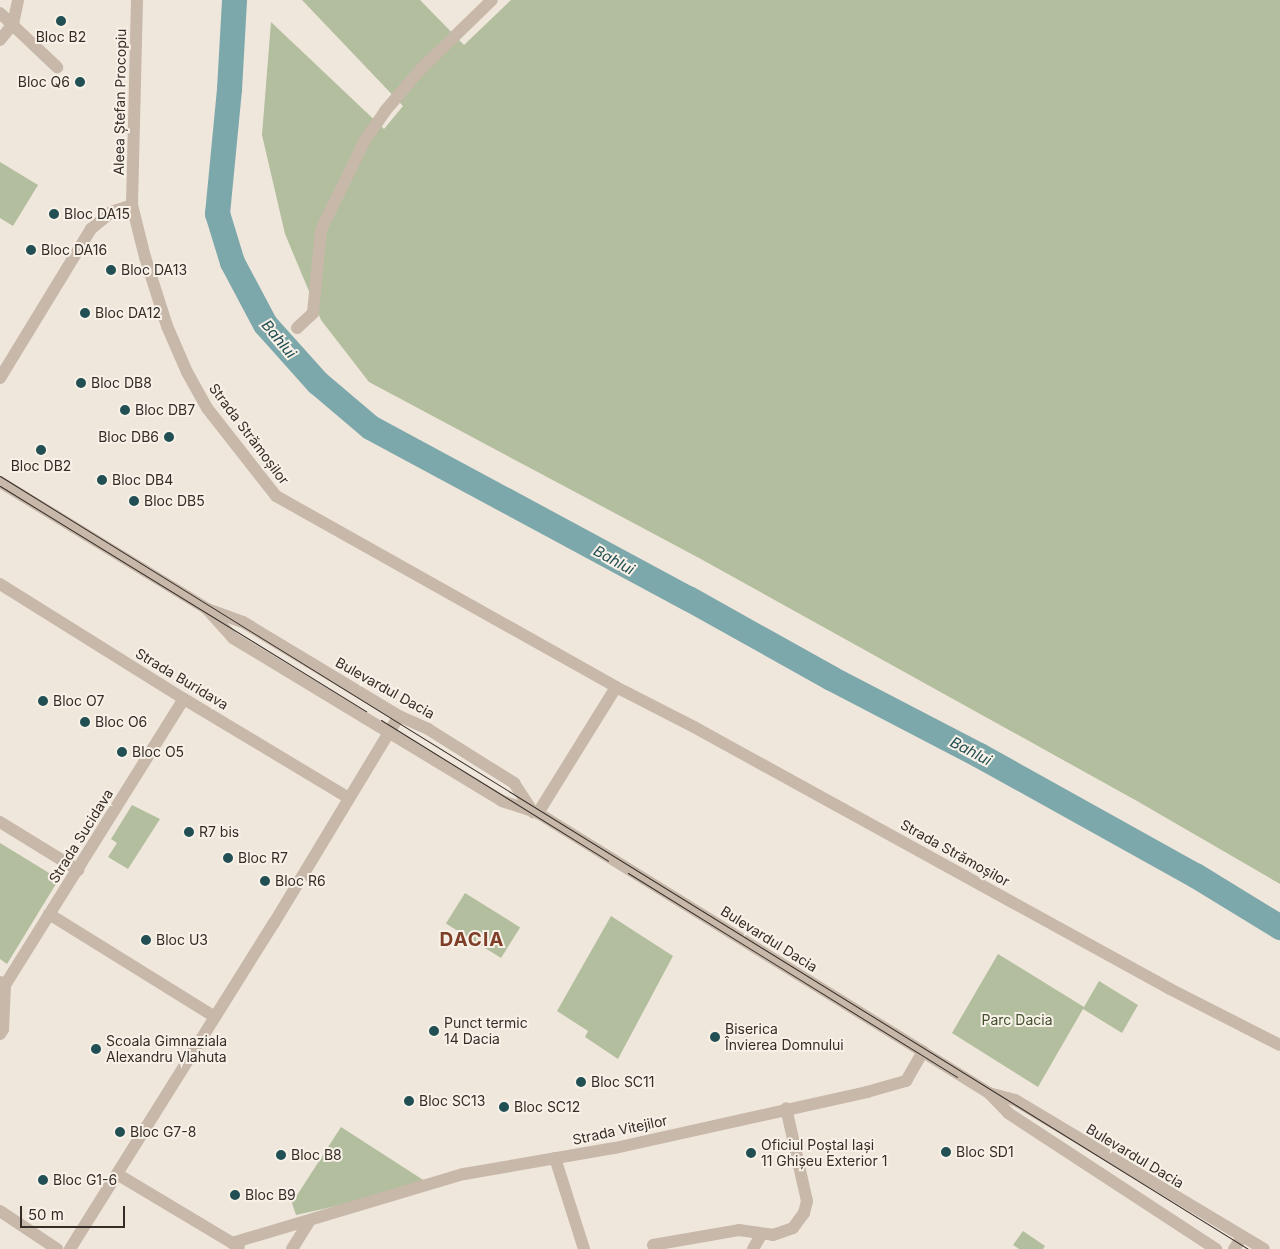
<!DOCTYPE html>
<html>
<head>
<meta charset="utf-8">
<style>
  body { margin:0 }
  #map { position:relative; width:1280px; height:1249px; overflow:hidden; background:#f0e7dc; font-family:Inter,sans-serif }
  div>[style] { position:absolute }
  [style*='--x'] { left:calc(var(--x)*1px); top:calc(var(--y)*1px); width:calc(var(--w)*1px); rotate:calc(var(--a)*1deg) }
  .green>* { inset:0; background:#b2be9d; transform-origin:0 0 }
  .river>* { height:25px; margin:-12.5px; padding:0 12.5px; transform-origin:12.5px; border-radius:12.5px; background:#7da8ab }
  .pedestrian>* { height:11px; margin:-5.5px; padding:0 5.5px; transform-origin:5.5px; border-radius:5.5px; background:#c7b8a9 }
  .minor>* { height:12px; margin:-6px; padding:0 6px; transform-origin:6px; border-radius:6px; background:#c7b8a9 }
  .tertiary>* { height:12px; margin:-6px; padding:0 6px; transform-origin:6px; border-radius:6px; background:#c7b8a9 }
  .tram>* { height:1px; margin:-0.5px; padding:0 0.5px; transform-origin:0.5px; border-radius:0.5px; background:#352d28 }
  .dots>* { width:14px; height:14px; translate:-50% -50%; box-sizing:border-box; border:2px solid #f8f1e8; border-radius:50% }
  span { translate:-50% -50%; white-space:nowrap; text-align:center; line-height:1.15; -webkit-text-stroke:4px #f8f1e8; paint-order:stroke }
  .poi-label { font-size:14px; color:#352d28 }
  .right { translate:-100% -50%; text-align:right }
  .left { translate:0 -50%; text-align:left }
  .street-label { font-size:14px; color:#352d28 }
  .park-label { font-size:14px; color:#43512e }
  .water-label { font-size:15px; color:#214f53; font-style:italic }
  .district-label { font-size:19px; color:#7e3e28; font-weight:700; letter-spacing:1px }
  .scale { position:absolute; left:20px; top:1206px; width:105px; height:22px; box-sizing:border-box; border:2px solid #352d28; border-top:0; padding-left:6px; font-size:15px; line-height:18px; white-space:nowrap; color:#352d28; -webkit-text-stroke:4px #f8f1e8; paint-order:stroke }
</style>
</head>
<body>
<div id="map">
  <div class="green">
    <i style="clip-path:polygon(302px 0,420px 0,464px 45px,511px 0,1280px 0,1280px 884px,1137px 801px,699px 558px,369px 382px,321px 320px,285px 234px,262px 135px,271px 22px,384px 129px,403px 106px)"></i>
    <i style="clip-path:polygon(0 162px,38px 185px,13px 226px,0 218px)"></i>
    <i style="clip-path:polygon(132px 805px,160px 819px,128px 869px,108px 857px,117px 843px,111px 839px)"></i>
    <i style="clip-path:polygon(0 843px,59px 879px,7px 964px,0 959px)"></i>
    <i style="left:465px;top:893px;width:65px;height:36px;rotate:32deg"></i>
    <i style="clip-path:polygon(611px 916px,673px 956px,618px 1059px,585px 1037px,588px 1031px,557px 1011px)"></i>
    <i style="clip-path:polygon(998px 954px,1084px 1007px,1099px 981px,1138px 1005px,1122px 1033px,1083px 1009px,1038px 1087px,952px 1033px)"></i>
    <i style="clip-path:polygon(341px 1127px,431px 1185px,296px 1215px,292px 1203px)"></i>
    <i style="clip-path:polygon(1023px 1231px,1045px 1246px,1043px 1249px,1019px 1249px,1013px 1245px)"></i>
  </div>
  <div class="river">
    <i style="--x:234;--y:0;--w:89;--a:93.2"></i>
    <i style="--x:229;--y:89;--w:125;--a:95.5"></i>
    <i style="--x:217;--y:213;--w:51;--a:73"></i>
    <i style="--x:232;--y:262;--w:70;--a:62"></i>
    <i style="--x:265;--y:324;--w:78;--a:48.1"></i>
    <i style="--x:317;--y:382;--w:70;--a:40.3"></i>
    <i style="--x:370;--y:427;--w:361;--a:28.3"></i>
    <i style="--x:688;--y:598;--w:164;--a:29.2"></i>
    <i style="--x:831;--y:678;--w:167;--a:27.5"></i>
    <i style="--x:979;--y:755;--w:247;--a:29.1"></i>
    <i style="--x:1195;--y:875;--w:100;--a:31.5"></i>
  </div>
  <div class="pedestrian">
    <i style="--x:0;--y:1034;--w:6;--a:-59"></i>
    <i style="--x:3;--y:1029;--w:44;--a:-87.4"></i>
  </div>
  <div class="minor">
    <i style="--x:137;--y:0;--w:205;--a:91.4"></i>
    <i style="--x:132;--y:205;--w:54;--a:76"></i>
    <i style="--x:145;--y:257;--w:72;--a:72.3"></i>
    <i style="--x:167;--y:326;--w:50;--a:66.5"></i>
    <i style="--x:187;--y:372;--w:41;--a:60.9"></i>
    <i style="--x:207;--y:408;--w:112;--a:51.9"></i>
    <i style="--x:276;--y:496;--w:390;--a:29.3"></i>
    <i style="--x:616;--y:687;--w:88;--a:27.1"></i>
    <i style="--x:694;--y:727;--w:543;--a:28.83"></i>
    <i style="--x:1170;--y:989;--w:123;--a:27"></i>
    <i style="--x:0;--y:13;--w:79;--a:43.5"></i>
    <i style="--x:0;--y:40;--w:21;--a:-51"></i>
    <i style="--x:13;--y:24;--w:25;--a:-78"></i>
    <i style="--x:297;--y:328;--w:22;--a:-43"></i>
    <i style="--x:313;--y:313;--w:83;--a:-84.5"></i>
    <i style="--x:321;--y:230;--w:100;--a:-63.9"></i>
    <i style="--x:365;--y:140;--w:35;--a:-55"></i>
    <i style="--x:385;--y:111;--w:54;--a:-49.5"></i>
    <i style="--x:420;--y:70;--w:100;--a:-44.2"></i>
    <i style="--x:0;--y:378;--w:175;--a:-58.6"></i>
    <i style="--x:91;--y:229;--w:26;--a:-40"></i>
    <i style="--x:111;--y:212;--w:22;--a:-18"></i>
    <i style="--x:0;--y:584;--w:217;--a:32"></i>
    <i style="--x:184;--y:699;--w:192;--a:31"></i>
    <i style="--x:538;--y:813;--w:148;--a:-58.2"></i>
    <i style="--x:0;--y:822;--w:92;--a:31.6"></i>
    <i style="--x:49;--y:914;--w:195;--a:31.8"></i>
    <i style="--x:0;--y:982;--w:6;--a:31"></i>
    <i style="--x:5;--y:985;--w:337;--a:-58"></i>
    <i style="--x:555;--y:1158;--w:96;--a:72.3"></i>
    <i style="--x:117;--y:1174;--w:142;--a:30.9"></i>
    <i style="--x:232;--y:1243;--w:242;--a:-16.6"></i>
    <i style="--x:464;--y:1174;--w:153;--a:-9.8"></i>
    <i style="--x:615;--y:1148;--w:258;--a:-12.5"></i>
    <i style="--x:867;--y:1092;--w:41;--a:-15.8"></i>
    <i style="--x:906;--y:1081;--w:34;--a:-60"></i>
    <i style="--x:653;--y:1245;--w:87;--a:-9.9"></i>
    <i style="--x:739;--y:1230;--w:34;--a:8"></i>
    <i style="--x:773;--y:1235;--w:21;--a:-19"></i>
    <i style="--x:793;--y:1228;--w:19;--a:-54"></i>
    <i style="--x:804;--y:1213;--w:12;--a:-76"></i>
    <i style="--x:807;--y:1201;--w:95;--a:-102.7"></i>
    <i style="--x:70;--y:1249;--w:385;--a:-58"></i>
    <i style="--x:274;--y:923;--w:242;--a:-58.9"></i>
    <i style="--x:292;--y:1249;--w:32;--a:-58"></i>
    <i style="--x:753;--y:1249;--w:16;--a:-60"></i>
    <i style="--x:1234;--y:1249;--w:14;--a:-56"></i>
  </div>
  <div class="tertiary">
    <i style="--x:0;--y:482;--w:243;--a:31.5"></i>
    <i style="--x:207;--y:609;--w:38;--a:20"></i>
    <i style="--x:243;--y:622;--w:182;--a:31.1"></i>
    <i style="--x:399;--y:716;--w:32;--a:24"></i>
    <i style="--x:428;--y:729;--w:102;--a:32.1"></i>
    <i style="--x:514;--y:783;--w:35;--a:57"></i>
    <i style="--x:207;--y:609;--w:39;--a:48"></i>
    <i style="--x:233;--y:638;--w:315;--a:31.2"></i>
    <i style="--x:502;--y:801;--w:38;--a:18"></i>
    <i style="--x:538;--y:813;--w:453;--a:31.8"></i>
    <i style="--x:923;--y:1052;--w:78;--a:31.8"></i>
    <i style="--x:989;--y:1093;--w:28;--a:46"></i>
    <i style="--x:1008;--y:1113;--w:249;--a:33.2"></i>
    <i style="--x:989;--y:1093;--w:27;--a:15"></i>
    <i style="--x:1015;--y:1100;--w:290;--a:30.9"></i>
    <i style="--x:0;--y:1211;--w:69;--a:33.7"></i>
  </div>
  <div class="tram">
    <i style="--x:0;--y:476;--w:1468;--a:31.77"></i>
    <i style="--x:0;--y:486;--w:430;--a:31.6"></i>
    <i style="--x:381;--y:720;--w:267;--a:31.8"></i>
    <i style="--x:628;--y:873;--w:387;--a:31.8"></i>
  </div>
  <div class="dots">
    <i style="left:61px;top:21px;background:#214f53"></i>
    <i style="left:80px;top:82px;background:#214f53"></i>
    <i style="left:54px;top:214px;background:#214f53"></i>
    <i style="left:31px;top:250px;background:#214f53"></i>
    <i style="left:111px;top:270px;background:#214f53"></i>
    <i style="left:85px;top:313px;background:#214f53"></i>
    <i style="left:81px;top:383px;background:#214f53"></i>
    <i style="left:125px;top:410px;background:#214f53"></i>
    <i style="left:169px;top:437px;background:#214f53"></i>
    <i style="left:41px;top:450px;background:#214f53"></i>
    <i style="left:102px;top:480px;background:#214f53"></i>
    <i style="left:134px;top:501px;background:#214f53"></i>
    <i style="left:43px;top:701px;background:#214f53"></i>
    <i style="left:85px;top:722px;background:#214f53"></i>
    <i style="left:122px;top:752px;background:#214f53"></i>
    <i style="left:189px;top:832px;background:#214f53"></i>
    <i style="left:228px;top:858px;background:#214f53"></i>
    <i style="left:265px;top:881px;background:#214f53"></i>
    <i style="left:146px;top:940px;background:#214f53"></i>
    <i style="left:434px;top:1031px;background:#214f53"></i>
    <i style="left:715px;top:1037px;background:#214f53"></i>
    <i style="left:96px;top:1049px;background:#214f53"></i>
    <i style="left:581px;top:1082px;background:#214f53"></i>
    <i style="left:409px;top:1101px;background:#214f53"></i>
    <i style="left:504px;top:1107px;background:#214f53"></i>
    <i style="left:120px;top:1132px;background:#214f53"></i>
    <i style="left:946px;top:1152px;background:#214f53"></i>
    <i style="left:751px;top:1153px;background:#214f53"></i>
    <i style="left:281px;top:1155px;background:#214f53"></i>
    <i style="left:43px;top:1180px;background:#214f53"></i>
    <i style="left:235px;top:1195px;background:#214f53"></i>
  </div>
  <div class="poi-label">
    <span style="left:61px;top:37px">Bloc B2</span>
    <span class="right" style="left:70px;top:82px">Bloc Q6</span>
    <span class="left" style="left:64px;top:214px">Bloc DA15</span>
    <span class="left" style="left:41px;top:250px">Bloc DA16</span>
    <span class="left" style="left:121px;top:270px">Bloc DA13</span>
    <span class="left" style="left:95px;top:313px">Bloc DA12</span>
    <span class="left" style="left:91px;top:383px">Bloc DB8</span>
    <span class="left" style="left:135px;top:410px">Bloc DB7</span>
    <span class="right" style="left:159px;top:437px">Bloc DB6</span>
    <span style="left:41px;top:466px">Bloc DB2</span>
    <span class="left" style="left:112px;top:480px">Bloc DB4</span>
    <span class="left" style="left:144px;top:501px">Bloc DB5</span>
    <span class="left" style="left:53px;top:701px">Bloc O7</span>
    <span class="left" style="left:95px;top:722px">Bloc O6</span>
    <span class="left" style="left:132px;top:752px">Bloc O5</span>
    <span class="left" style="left:199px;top:832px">R7 bis</span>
    <span class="left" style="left:238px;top:858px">Bloc R7</span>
    <span class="left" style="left:275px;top:881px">Bloc R6</span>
    <span class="left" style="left:156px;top:940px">Bloc U3</span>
    <span class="left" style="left:444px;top:1031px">Punct termic<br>14 Dacia</span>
    <span class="left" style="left:725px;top:1037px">Biserica<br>Învierea Domnului</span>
    <span class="left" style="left:106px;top:1049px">Scoala Gimnaziala<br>Alexandru Vlahuta</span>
    <span class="left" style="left:591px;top:1082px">Bloc SC11</span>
    <span class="left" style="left:419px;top:1101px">Bloc SC13</span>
    <span class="left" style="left:514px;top:1107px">Bloc SC12</span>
    <span class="left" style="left:130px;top:1132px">Bloc G7-8</span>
    <span class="left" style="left:761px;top:1153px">Oficiul Poștal Iași<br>11 Ghișeu Exterior 1</span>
    <span class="left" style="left:956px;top:1152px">Bloc SD1</span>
    <span class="left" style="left:291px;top:1155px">Bloc B8</span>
    <span class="left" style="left:53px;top:1180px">Bloc G1-6</span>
    <span class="left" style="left:245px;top:1195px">Bloc B9</span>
  </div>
  <div class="street-label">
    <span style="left:120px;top:102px;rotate:-89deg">Aleea Ștefan Procopiu</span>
    <span style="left:249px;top:434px;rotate:53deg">Strada Strămoșilor</span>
    <span style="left:182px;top:679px;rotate:31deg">Strada Buridava</span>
    <span style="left:385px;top:688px;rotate:29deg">Bulevardul Dacia</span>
    <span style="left:81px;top:836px;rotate:-58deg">Strada Sucidava</span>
    <span style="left:955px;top:853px;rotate:29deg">Strada Strămoșilor</span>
    <span style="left:769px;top:939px;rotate:32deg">Bulevardul Dacia</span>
    <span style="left:620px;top:1130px;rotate:-12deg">Strada Vitejilor</span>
    <span style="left:1135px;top:1156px;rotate:31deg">Bulevardul Dacia</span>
  </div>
  <div class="park-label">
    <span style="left:1017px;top:1020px">Parc Dacia</span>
  </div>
  <div class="water-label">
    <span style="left:279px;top:339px;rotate:50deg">Bahlui</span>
    <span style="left:614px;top:560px;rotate:29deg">Bahlui</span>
    <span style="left:971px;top:751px;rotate:28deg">Bahlui</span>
  </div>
  <div class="district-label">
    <span style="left:472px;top:940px">DACIA</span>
  </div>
  <div class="scale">50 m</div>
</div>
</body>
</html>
